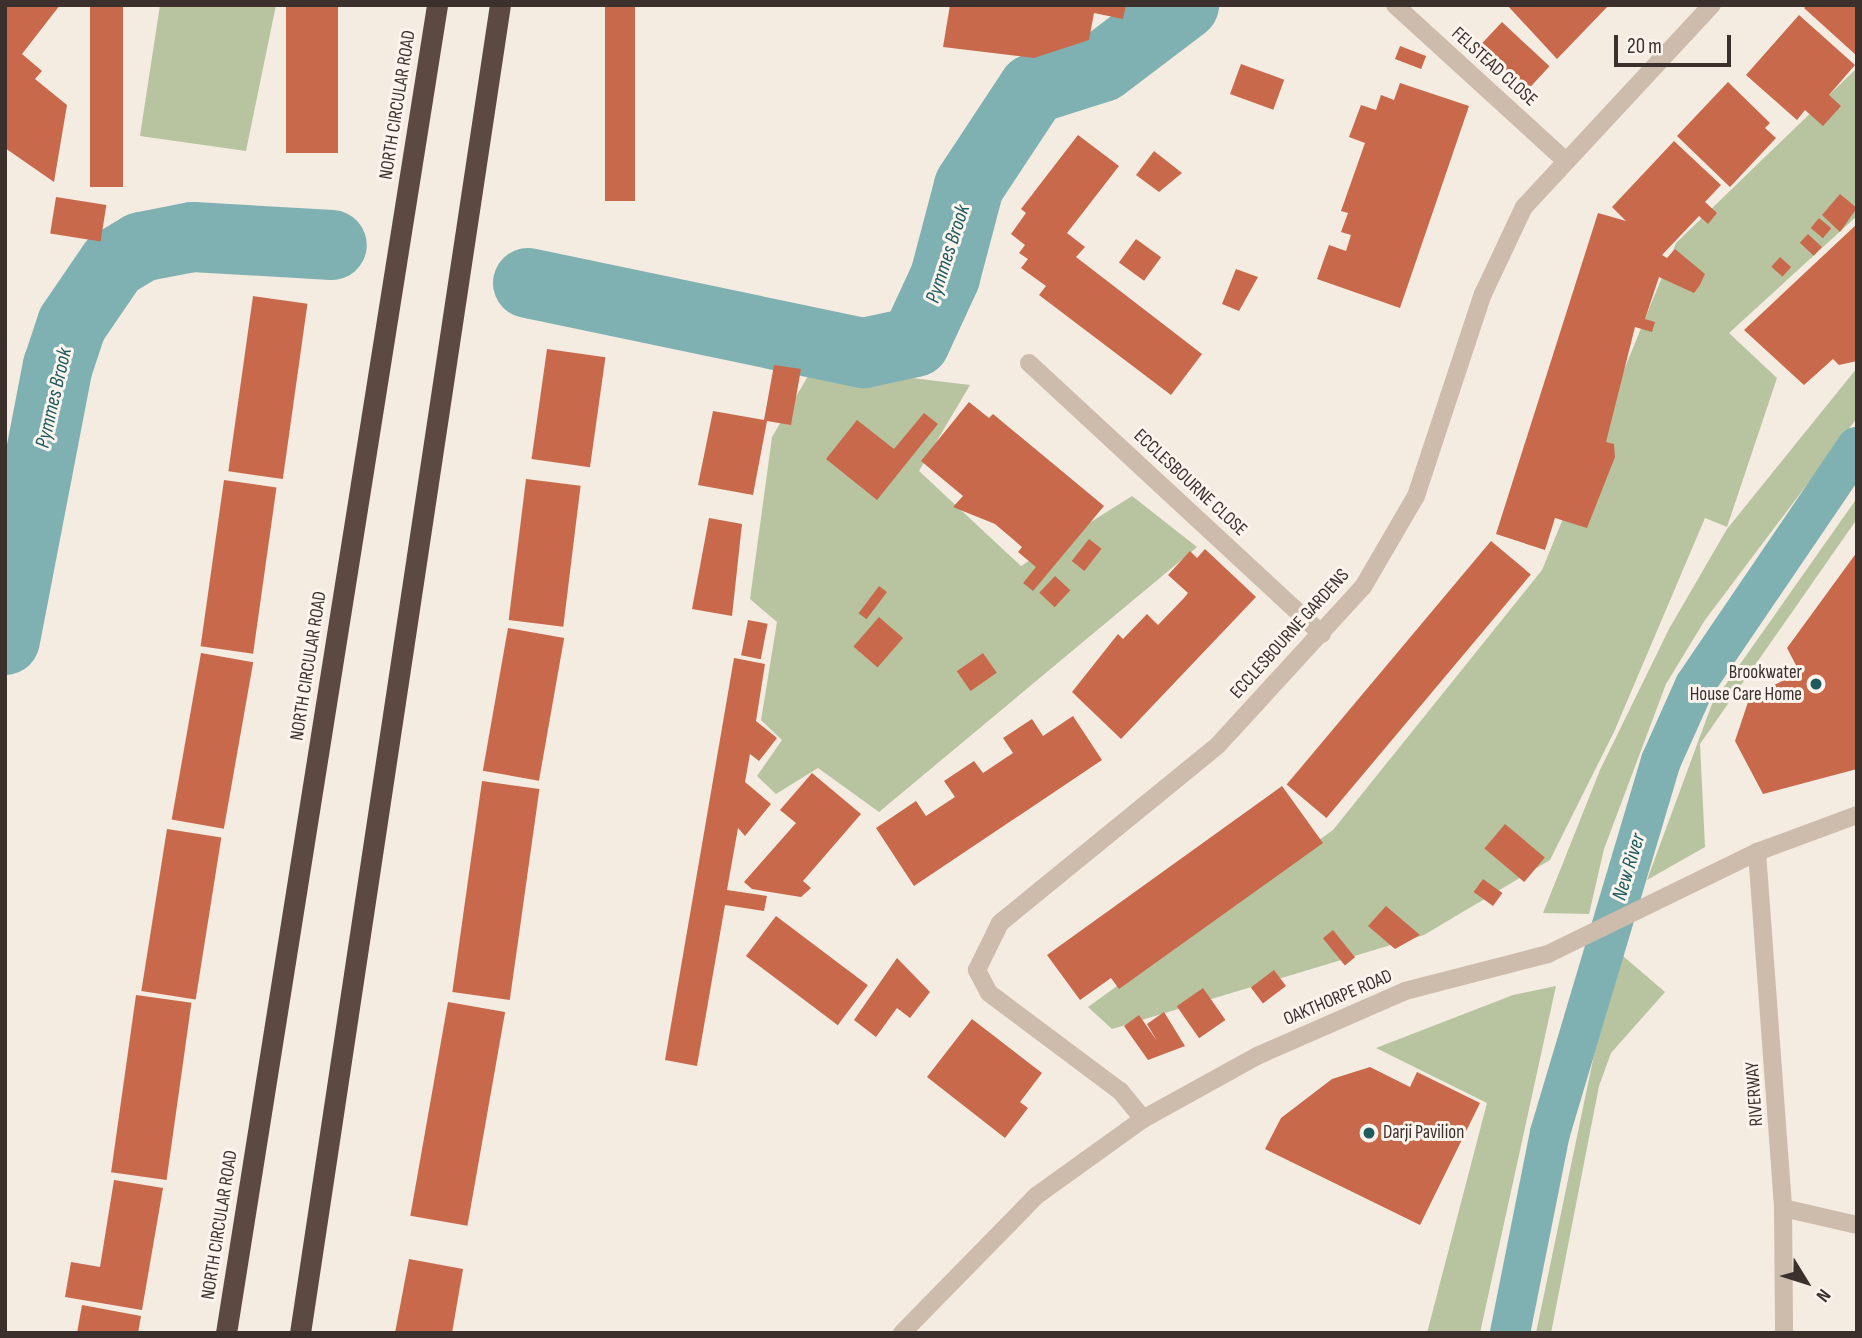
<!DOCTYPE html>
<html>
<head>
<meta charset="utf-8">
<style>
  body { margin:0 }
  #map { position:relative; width:1862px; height:1338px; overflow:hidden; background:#f4ebe1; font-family:"Sofia Sans Condensed",sans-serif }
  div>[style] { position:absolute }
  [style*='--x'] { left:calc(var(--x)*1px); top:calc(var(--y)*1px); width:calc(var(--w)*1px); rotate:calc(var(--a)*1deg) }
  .green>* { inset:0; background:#b8c4a0 }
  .canal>* { height:40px; margin:-20px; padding:0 20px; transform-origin:20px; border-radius:20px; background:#7fb0b2 }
  .river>* { height:70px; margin:-35px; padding:0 35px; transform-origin:35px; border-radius:35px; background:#7fb0b2 }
  .building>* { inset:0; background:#c8694b; transform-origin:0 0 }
  .minor>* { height:18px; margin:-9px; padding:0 9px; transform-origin:9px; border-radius:9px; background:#cdbbac }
  .highway>* { height:21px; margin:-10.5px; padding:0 10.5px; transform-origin:10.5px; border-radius:10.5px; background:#5c4a42 }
  .dots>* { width:19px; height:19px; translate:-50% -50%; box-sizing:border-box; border:4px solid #fbf5ee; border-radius:50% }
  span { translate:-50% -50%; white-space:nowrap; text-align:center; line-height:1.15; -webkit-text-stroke:6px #fbf5ee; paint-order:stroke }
  .street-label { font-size:19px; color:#3b302b }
  .poi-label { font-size:19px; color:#3b302b }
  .right { translate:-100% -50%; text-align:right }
  .left { translate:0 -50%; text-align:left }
  .water-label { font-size:21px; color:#1f5a5e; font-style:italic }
  .frame { position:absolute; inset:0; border:7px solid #3b302b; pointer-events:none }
  .north { position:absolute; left:1771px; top:1247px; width:70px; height:70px; -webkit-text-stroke:5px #fbf5ee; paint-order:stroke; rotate:128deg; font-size:19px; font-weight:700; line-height:28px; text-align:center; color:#3b302b }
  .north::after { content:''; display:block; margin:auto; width:24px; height:32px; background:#3b302b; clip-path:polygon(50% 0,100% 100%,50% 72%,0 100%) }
  .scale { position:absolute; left:1614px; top:35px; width:117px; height:32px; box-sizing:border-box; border:4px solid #3b302b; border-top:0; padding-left:9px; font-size:21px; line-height:24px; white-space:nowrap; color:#3b302b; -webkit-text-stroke:5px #fbf5ee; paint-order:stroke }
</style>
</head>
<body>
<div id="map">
  <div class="green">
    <i style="clip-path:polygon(160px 5px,276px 5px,246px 151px,140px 136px)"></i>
    <i style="clip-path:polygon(1857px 68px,1857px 216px,1729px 333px,1777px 378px,1727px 527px,1705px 518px,1614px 732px,1550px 860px,1424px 935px,1112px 1029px,1088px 1007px,1333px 830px,1542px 570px,1676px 243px)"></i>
    <i style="clip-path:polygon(814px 366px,970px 385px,919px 471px,1021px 566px,1132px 496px,1197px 547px,879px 812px,818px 768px,776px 794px,757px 776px,782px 740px,761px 720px,777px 622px,750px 599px,772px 437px)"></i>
    <i style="clip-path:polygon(1857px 368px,1857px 418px,1705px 620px,1666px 684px,1604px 849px,1589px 914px,1543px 913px,1600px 770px,1669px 629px,1727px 529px)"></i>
    <i style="clip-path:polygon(1857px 498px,1857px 519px,1700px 744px,1705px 847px,1647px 880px,1712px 704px)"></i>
    <i style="clip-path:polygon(1623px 956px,1665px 992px,1611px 1053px,1599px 1086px,1551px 1333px,1536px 1333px,1594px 1055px)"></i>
    <i style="clip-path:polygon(1556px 986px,1480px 1333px,1427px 1333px,1487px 1103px,1376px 1048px,1513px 995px)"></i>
  </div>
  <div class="canal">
    <i style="--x:1510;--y:1333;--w:204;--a:-78.7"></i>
    <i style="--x:1550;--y:1133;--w:388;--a:-73.4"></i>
    <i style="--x:1661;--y:761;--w:83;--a:-65.9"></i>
    <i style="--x:1695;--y:685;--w:288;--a:-55.8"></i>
  </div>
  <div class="river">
    <i style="--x:528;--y:283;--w:343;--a:11.8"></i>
    <i style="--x:864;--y:353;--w:52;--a:-12.2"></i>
    <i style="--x:915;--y:342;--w:72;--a:-65.2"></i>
    <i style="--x:945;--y:277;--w:94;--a:-75.2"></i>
    <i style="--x:969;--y:186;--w:116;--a:-56.6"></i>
    <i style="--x:1033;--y:89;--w:72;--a:-17.7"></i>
    <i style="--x:1102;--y:67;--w:103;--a:-37.1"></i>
    <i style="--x:5;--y:640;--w:279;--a:-79.1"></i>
    <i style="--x:58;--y:366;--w:44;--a:-71.6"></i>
    <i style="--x:72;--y:324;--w:73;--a:-55.7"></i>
    <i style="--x:113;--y:264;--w:33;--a:-31"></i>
    <i style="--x:141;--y:247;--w:53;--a:-10.9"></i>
    <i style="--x:193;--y:237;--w:139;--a:3.3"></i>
  </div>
  <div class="building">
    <i style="clip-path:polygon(5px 5px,60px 5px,22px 54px,42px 71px,35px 79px,67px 105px,54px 182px,5px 148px)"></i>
    <i style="left:90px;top:5px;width:33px;height:182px"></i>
    <i style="left:286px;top:5px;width:52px;height:148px"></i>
    <i style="left:605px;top:5px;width:30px;height:196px"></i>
    <i style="clip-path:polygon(950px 5px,1126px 5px,1123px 19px,1094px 13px,1089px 40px,1034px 58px,943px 47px)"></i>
    <i style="clip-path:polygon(1507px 5px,1609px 5px,1557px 59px)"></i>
    <i style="clip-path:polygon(1807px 5px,1857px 5px,1857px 56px,1804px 8px)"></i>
    <i style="clip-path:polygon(1799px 15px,1855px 65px,1829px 95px,1841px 106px,1823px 126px,1805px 110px,1797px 120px,1746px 75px)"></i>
    <i style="left:1502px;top:22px;width:65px;height:35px;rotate:43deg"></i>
    <i style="left:1400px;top:46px;width:28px;height:14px;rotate:21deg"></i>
    <i style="left:1241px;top:64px;width:46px;height:32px;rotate:20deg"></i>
    <i style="clip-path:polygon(1728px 82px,1770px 123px,1765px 128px,1776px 138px,1730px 187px,1677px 136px)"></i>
    <i style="clip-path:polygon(1400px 83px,1469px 106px,1400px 308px,1317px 279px,1329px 245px,1346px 251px,1351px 235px,1341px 232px,1348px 213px,1341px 211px,1365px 143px,1349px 137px,1361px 105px,1376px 110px,1381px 95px,1394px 100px)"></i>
    <i style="clip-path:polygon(1078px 135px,1119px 166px,1067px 233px,1085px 247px,1076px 257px,1202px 354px,1171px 395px,1039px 295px,1046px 286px,1021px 268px,1028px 259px,1019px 253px,1025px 245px,1011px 234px,1026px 213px,1021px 209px)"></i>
    <i style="clip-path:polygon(1674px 141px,1721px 185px,1705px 202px,1717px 213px,1708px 224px,1699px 216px,1662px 255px,1667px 258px,1675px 249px,1705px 274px,1700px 285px,1694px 293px,1659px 277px,1645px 319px,1655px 322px,1652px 332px,1635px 327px,1606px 442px,1614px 444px,1615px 457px,1587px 528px,1555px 518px,1545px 550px,1496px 534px,1598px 213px,1626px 221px,1612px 207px)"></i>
    <i style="clip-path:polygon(1154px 151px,1182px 173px,1159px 192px,1136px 175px)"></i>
    <i style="clip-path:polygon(1840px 194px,1857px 208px,1840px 232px,1822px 215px)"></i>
    <i style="left:56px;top:197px;width:51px;height:37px;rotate:9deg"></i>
    <i style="left:1819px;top:218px;width:16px;height:13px;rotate:40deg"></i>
    <i style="clip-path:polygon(1857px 224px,1857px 361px,1839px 365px,1833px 359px,1804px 385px,1744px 330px)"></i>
    <i style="left:1808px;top:234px;width:19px;height:12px;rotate:43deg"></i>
    <i style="left:1136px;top:239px;width:31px;height:29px;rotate:36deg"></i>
    <i style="left:1780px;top:257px;width:15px;height:13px;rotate:42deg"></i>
    <i style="clip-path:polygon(1236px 269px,1258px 277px,1239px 311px,1222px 304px)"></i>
    <i style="left:253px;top:296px;width:55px;height:177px;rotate:8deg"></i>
    <i style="left:547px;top:349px;width:59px;height:111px;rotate:8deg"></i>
    <i style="clip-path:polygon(774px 365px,801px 369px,791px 425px,767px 421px,753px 495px,698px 485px,713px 411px,764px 420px)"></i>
    <i style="clip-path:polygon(969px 402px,989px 418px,993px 414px,1104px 506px,1033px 591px,1023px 583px,1036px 567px,1018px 552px,1022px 547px,995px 524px,953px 507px,963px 496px,921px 461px)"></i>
    <i style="clip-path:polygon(924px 413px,938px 424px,877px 500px,826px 459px,857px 420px,894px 449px)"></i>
    <i style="left:526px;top:479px;width:55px;height:142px;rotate:7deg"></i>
    <i style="left:224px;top:480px;width:53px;height:168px;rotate:8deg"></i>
    <i style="clip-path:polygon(709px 518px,742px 524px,732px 616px,692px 609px)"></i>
    <i style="left:1089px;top:539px;width:16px;height:28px;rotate:38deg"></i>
    <i style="left:1491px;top:541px;width:52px;height:318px;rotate:40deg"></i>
    <i style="clip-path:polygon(1205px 549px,1256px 597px,1121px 739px,1072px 692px,1118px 634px,1123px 639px,1147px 614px,1158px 625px,1184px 598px,1188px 593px,1168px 575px,1190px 551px,1197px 558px)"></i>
    <i style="clip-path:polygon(1857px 552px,1857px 769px,1763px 794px,1735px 741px,1750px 696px,1800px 673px,1787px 648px)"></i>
    <i style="left:1055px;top:576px;width:21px;height:23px;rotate:43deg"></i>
    <i style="left:879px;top:586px;width:10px;height:34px;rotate:37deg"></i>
    <i style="left:879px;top:617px;width:32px;height:39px;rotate:41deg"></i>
    <i style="left:748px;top:620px;width:20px;height:36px;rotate:11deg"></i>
    <i style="left:508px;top:628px;width:57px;height:145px;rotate:10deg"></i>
    <i style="left:201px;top:653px;width:53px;height:169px;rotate:10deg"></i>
    <i style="left:983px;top:653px;width:24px;height:32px;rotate:55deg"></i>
    <i style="clip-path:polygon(734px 658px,765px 664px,756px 721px,777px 738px,759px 761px,750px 754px,745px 782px,771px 804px,745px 836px,738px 828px,727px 890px,767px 896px,764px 911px,725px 905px,697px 1066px,665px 1060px)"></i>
    <i style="clip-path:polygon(1073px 716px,1102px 760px,914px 886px,876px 828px,916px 801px,926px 816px,955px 797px,944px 781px,974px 761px,983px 773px,1013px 753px,1003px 738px,1032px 719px,1043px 736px)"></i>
    <i style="clip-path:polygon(812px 773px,861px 814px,803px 881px,811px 888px,801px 897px,752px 889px,744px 882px,796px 823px,780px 810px)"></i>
    <i style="left:482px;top:781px;width:58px;height:213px;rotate:8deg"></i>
    <i style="clip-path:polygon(1282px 786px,1323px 843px,1119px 989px,1111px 978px,1080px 1000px,1047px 955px)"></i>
    <i style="left:1505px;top:824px;width:52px;height:32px;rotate:40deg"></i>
    <i style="left:167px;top:829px;width:55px;height:164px;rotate:9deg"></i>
    <i style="left:1483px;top:879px;width:24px;height:16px;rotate:36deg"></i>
    <i style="clip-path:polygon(1386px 906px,1420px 935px,1395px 949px,1368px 926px)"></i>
    <i style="left:776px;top:916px;width:115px;height:50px;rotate:37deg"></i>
    <i style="left:1333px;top:930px;width:35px;height:13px;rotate:51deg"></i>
    <i style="clip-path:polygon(897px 958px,930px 992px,910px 1018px,897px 1008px,876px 1037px,854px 1020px)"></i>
    <i style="left:1274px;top:970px;width:20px;height:29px;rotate:53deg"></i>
    <i style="left:1203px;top:988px;width:39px;height:32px;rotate:55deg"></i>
    <i style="left:136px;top:995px;width:56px;height:179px;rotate:8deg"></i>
    <i style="left:448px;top:1002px;width:58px;height:217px;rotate:10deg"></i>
    <i style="clip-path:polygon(1164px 1012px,1185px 1046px,1148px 1060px,1124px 1026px,1139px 1015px,1157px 1041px,1147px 1024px)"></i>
    <i style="clip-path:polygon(972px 1019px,1042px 1073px,1020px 1102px,1028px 1108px,1005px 1138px,927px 1077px)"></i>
    <i style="clip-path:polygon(1370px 1067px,1410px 1087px,1417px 1072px,1480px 1103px,1420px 1225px,1265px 1149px,1281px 1118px,1332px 1079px)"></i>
    <i style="clip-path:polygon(114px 1180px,163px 1188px,142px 1310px,65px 1297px,71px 1262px,100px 1267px)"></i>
    <i style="clip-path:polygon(409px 1259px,463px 1269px,452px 1333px,395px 1333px)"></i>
    <i style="clip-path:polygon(82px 1305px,141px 1316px,138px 1333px,77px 1333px)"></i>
  </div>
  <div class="minor">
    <i style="--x:1395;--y:5;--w:230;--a:42.4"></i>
    <i style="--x:1029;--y:363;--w:399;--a:42.8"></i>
    <i style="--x:1757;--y:852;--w:357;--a:85.8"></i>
    <i style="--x:1783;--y:1208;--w:125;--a:89.5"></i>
    <i style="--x:1143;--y:1119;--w:36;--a:-129"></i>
    <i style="--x:1120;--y:1091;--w:164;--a:-143.2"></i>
    <i style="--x:989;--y:993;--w:26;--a:-118"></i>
    <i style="--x:977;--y:970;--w:52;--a:-63.9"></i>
    <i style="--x:1000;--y:923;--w:281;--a:-39.2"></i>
    <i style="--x:1218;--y:745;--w:214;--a:-47.5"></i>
    <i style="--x:1363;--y:587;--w:105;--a:-59.8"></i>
    <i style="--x:1416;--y:496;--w:213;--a:-71.7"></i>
    <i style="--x:1483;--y:294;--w:96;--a:-64.8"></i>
    <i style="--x:1524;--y:207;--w:276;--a:-47.1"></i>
    <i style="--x:1783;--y:1208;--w:76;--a:12.9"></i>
    <i style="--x:902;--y:1333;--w:192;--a:-45.6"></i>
    <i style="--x:1036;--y:1196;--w:132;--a:-35.7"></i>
    <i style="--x:1143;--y:1119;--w:130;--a:-28.9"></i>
    <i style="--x:1257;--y:1056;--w:162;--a:-23.7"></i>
    <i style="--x:1405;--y:991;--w:148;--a:-14.5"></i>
    <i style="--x:1548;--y:954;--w:233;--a:-26"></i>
    <i style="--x:1757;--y:852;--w:107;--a:-20.3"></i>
  </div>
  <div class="highway">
    <i style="--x:226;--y:1333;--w:1345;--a:-80.97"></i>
    <i style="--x:300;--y:1333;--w:1343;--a:-81.44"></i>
  </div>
  <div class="dots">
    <i style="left:1816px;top:684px;background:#1f5a5e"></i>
    <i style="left:1369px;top:1133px;background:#1f5a5e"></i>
  </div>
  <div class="street-label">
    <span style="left:1494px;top:67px;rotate:42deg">FELSTEAD CLOSE</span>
    <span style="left:398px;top:105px;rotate:-81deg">NORTH CIRCULAR ROAD</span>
    <span style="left:1190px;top:483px;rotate:43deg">ECCLESBOURNE CLOSE</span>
    <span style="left:1290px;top:634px;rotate:-48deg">ECCLESBOURNE GARDENS</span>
    <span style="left:309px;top:666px;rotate:-81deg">NORTH CIRCULAR ROAD</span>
    <span style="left:1338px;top:998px;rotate:-23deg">OAKTHORPE ROAD</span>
    <span style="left:1755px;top:1094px;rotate:-94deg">RIVERWAY</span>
    <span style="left:220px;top:1225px;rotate:-81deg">NORTH CIRCULAR ROAD</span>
  </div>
  <div class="poi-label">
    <span class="right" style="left:1802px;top:684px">Brookwater<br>House Care Home</span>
    <span class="left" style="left:1383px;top:1133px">Darji Pavilion</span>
  </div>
  <div class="water-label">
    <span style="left:948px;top:254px;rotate:-72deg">Pymmes Brook</span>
    <span style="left:54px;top:398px;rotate:-77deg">Pymmes Brook</span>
    <span style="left:1629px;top:867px;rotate:-73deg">New River</span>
  </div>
  <div class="frame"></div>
  <div class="north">N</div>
  <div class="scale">20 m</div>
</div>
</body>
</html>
